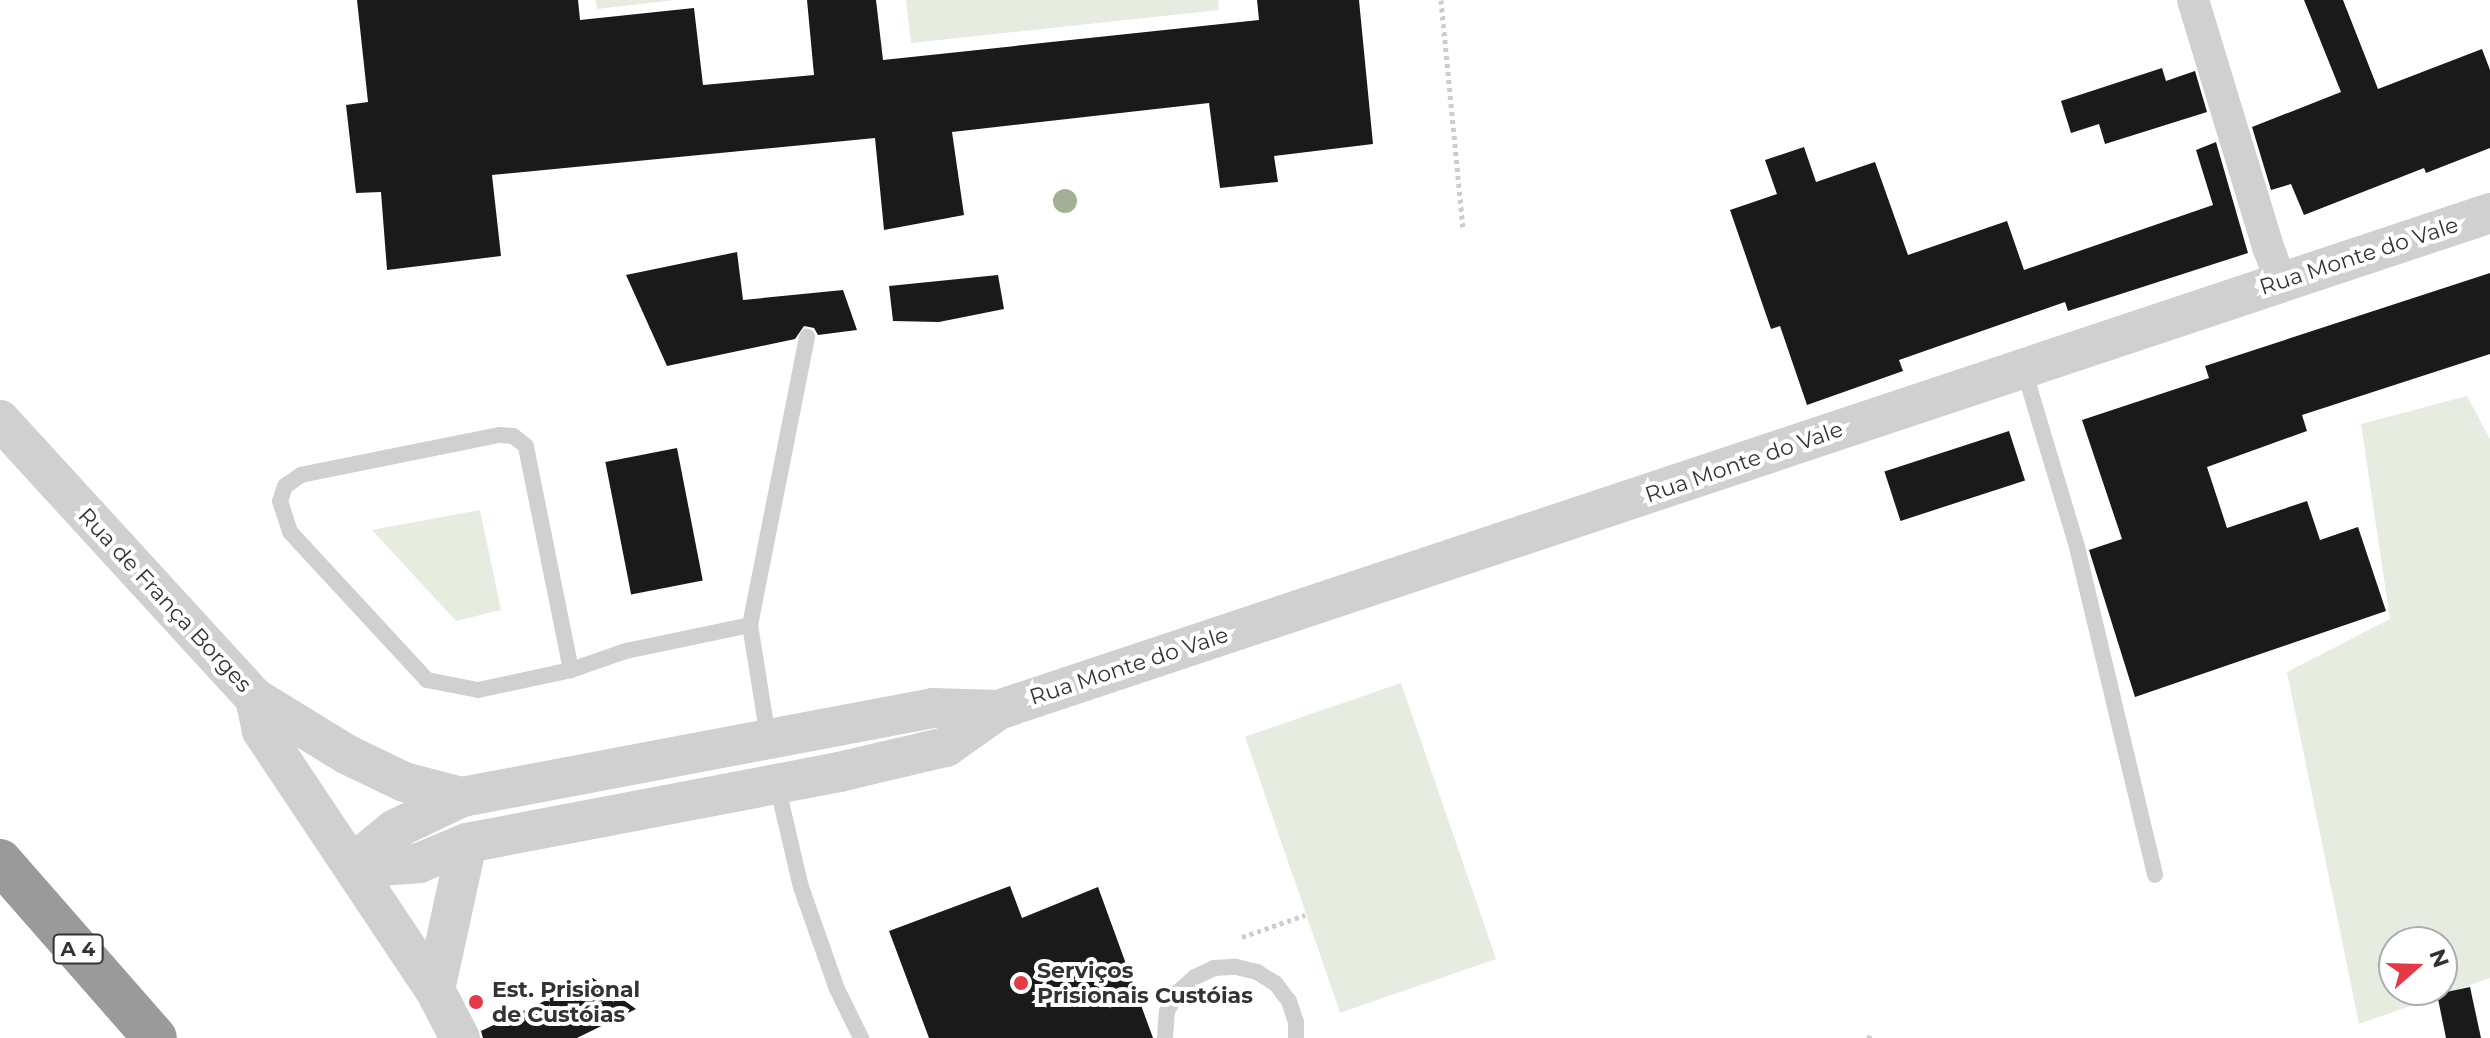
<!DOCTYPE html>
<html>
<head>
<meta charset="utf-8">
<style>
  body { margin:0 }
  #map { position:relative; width:2490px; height:1038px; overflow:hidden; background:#fff; font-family:Montserrat,sans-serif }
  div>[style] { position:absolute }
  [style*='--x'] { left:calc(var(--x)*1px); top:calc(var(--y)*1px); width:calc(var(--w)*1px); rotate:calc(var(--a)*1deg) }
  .green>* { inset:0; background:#e6ecdf; transform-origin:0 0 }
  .building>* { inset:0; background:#1a1a1a; transform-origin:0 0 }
  .path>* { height:5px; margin-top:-2.5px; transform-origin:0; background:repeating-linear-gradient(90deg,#cdcdcd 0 4px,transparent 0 8px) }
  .service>* { height:16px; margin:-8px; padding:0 8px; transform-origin:8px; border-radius:8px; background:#d0d0d0 }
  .minor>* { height:32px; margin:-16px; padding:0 16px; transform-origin:16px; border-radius:16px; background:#d0d0d0 }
  .tertiary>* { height:40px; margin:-20px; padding:0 20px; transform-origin:20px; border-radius:20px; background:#d0d0d0 }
  .motorway>* { height:44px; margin:-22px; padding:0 22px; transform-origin:22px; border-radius:22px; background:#9a9a9a }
  .trees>* { width:24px; height:24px; margin:-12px; border-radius:50%; background:#a2b095 }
  .dots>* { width:22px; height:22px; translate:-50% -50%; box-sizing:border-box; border:4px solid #fff; border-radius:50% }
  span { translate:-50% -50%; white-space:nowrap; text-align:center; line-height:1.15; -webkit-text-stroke:8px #fff; paint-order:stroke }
  .shield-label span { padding:2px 6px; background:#fff; border:2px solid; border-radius:6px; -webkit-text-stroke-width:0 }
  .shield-label { font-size:20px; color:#333; font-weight:700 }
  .street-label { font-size:22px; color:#333 }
  .poi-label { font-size:22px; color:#333; font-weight:700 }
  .left { translate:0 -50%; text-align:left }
  .north { position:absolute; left:2378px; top:926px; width:80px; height:80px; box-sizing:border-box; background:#fff; border:2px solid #adadad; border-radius:50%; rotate:70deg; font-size:22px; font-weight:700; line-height:32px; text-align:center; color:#333 }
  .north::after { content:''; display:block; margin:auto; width:28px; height:36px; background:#e63946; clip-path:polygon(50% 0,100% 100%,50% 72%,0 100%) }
</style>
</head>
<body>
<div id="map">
  <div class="green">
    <i style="clip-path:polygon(596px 0,675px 0,597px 9px)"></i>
    <i style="clip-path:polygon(906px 0,1218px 0,1219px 10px,911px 43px)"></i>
    <i style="clip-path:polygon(evenodd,2467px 396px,2490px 439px,2490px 978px,2359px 1024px,2287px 672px,2390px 619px,2361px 424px,2467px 396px,2394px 942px,2442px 942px,2442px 990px,2394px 990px,2394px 942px)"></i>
    <i style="clip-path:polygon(480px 510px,501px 610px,456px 621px,372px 530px)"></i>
    <i style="left:1401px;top:683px;width:292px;height:165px;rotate:71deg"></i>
  </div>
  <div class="building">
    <i style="clip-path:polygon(357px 0,578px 0,580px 20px,694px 8px,703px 85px,814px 75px,807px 0,876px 0,883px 60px,1259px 20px,1257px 0,1359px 0,1373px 144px,1274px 156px,1278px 182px,1220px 188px,1209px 103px,952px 132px,964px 215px,884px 230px,875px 138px,492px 175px,501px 256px,387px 270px,381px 192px,356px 193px,346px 105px,368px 102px)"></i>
    <i style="clip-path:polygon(2304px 0,2343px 0,2378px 89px,2482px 49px,2490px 70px,2490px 148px,2426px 173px,2424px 168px,2304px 215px,2291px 184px,2271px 190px,2252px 127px,2341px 92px)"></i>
    <i style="clip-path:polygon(2162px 68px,2166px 81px,2195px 71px,2207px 112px,2105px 144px,2099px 124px,2071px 133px,2061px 101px)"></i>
    <i style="clip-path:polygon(2216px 142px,2248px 253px,2068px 311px,2065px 302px,1899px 360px,1903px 371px,1807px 405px,1780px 326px,1771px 329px,1730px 210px,1777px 194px,1765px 160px,1804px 147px,1816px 182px,1875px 162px,1908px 255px,2007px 221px,2024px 270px,2213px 205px,2196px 150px)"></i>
    <i style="clip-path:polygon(737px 252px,743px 300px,843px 290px,857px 330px,818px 335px,814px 328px,804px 326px,795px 339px,667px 366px,626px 275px)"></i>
    <i style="clip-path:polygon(2490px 273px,2490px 354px,2302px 415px,2307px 431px,2207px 467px,2227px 528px,2307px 501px,2320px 540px,2358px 527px,2386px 611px,2135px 697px,2089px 550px,2122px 539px,2082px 420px,2209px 378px,2205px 366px)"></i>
    <i style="clip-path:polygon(998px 275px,1004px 309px,939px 322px,893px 321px,889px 286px)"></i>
    <i style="left:2009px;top:431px;width:52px;height:131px;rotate:72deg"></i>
    <i style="left:677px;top:448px;width:135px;height:73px;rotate:79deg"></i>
    <i style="clip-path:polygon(1010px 886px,1022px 918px,1098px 887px,1153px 1038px,929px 1038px,889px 931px)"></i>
    <i style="clip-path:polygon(593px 978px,636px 1009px,577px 1038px,483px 1038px,481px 1031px)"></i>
    <i style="clip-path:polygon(2470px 987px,2481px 1038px,2446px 1038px,2437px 994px)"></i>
  </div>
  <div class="path">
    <i style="--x:1441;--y:0;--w:229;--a:84.5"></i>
    <i style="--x:1242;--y:937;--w:67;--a:-19.2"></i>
    <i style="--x:1869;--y:1038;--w:3;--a:-72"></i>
  </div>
  <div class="service">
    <i style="--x:2024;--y:370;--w:185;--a:73.3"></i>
    <i style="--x:2077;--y:547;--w:337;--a:76.6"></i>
    <i style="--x:750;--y:625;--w:294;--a:-78.8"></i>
    <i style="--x:571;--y:670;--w:228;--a:-101.4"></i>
    <i style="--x:526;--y:446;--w:16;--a:-142"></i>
    <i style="--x:513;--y:436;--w:14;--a:-176"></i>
    <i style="--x:499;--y:435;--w:202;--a:168.6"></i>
    <i style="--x:301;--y:475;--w:19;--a:145"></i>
    <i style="--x:285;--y:486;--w:16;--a:108"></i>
    <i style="--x:280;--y:501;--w:33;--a:72"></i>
    <i style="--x:290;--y:532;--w:202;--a:47.2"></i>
    <i style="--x:427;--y:680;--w:52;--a:11.1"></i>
    <i style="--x:478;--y:690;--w:95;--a:-12.1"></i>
    <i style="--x:571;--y:670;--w:58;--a:-19.1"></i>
    <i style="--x:626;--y:651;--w:127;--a:-11.8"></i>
    <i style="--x:750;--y:625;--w:114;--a:80.9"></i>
    <i style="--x:777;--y:785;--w:105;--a:76.8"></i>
    <i style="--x:801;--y:887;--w:108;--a:70.6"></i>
    <i style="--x:837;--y:989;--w:55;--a:63.9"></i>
    <i style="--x:1165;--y:1038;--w:27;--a:-86"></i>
    <i style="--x:1167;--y:1011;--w:22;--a:-60"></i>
    <i style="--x:1178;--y:992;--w:23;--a:-41"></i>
    <i style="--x:1195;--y:977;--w:21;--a:-25"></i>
    <i style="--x:1214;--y:968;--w:22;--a:-3"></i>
    <i style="--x:1236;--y:967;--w:22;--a:13"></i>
    <i style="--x:1257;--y:972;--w:22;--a:32"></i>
    <i style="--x:1276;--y:984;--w:21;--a:53"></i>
    <i style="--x:1289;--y:1001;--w:22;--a:72"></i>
    <i style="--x:1296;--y:1022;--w:16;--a:90"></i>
  </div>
  <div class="minor">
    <i style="--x:2193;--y:0;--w:258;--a:73.1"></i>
    <i style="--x:2268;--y:247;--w:36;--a:69"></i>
  </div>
  <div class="tertiary">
    <i style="--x:0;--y:420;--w:377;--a:47.5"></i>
    <i style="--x:255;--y:698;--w:34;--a:78"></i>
    <i style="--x:262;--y:731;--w:311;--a:56.3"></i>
    <i style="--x:435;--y:990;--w:54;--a:62.5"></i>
    <i style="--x:255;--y:698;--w:107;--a:31.6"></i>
    <i style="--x:346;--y:754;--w:64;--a:25.8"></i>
    <i style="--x:404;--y:782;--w:60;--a:14.5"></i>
    <i style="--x:352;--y:864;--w:28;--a:4"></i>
    <i style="--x:380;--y:866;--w:39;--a:-4"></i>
    <i style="--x:419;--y:863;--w:52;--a:-22.6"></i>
    <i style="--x:467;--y:843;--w:379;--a:-10.8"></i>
    <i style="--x:839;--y:772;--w:110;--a:-13.2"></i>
    <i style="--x:946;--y:747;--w:64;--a:-35.4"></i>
    <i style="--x:998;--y:710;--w:1573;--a:-18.42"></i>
    <i style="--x:352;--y:864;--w:55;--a:-39.1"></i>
    <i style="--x:395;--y:829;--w:74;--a:-25.5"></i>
    <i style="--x:462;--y:797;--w:479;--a:-10.7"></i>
    <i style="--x:933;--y:708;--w:65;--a:1.8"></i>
    <i style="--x:435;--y:990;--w:150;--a:-77.7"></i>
  </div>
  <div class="motorway">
    <i style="--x:0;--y:861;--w:235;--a:48.8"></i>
  </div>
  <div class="trees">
    <i style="left:1065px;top:201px"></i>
  </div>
  <div class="dots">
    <i style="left:1021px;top:983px;background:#e63946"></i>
    <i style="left:476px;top:1002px;background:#e63946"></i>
  </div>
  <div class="shield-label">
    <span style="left:78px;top:949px">A 4</span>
  </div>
  <div class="street-label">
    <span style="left:2359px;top:256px;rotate:-18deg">Rua Monte do Vale</span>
    <span style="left:1744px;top:462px;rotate:-19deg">Rua Monte do Vale</span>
    <span style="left:165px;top:600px;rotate:47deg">Rua de França Borges</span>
    <span style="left:1129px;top:666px;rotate:-18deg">Rua Monte do Vale</span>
  </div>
  <div class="poi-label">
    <span class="left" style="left:1037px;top:983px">Serviços<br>Prisionais Custóias</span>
    <span class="left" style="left:492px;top:1002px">Est. Prisional<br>de Custóias</span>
  </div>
  <div class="north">N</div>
</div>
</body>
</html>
